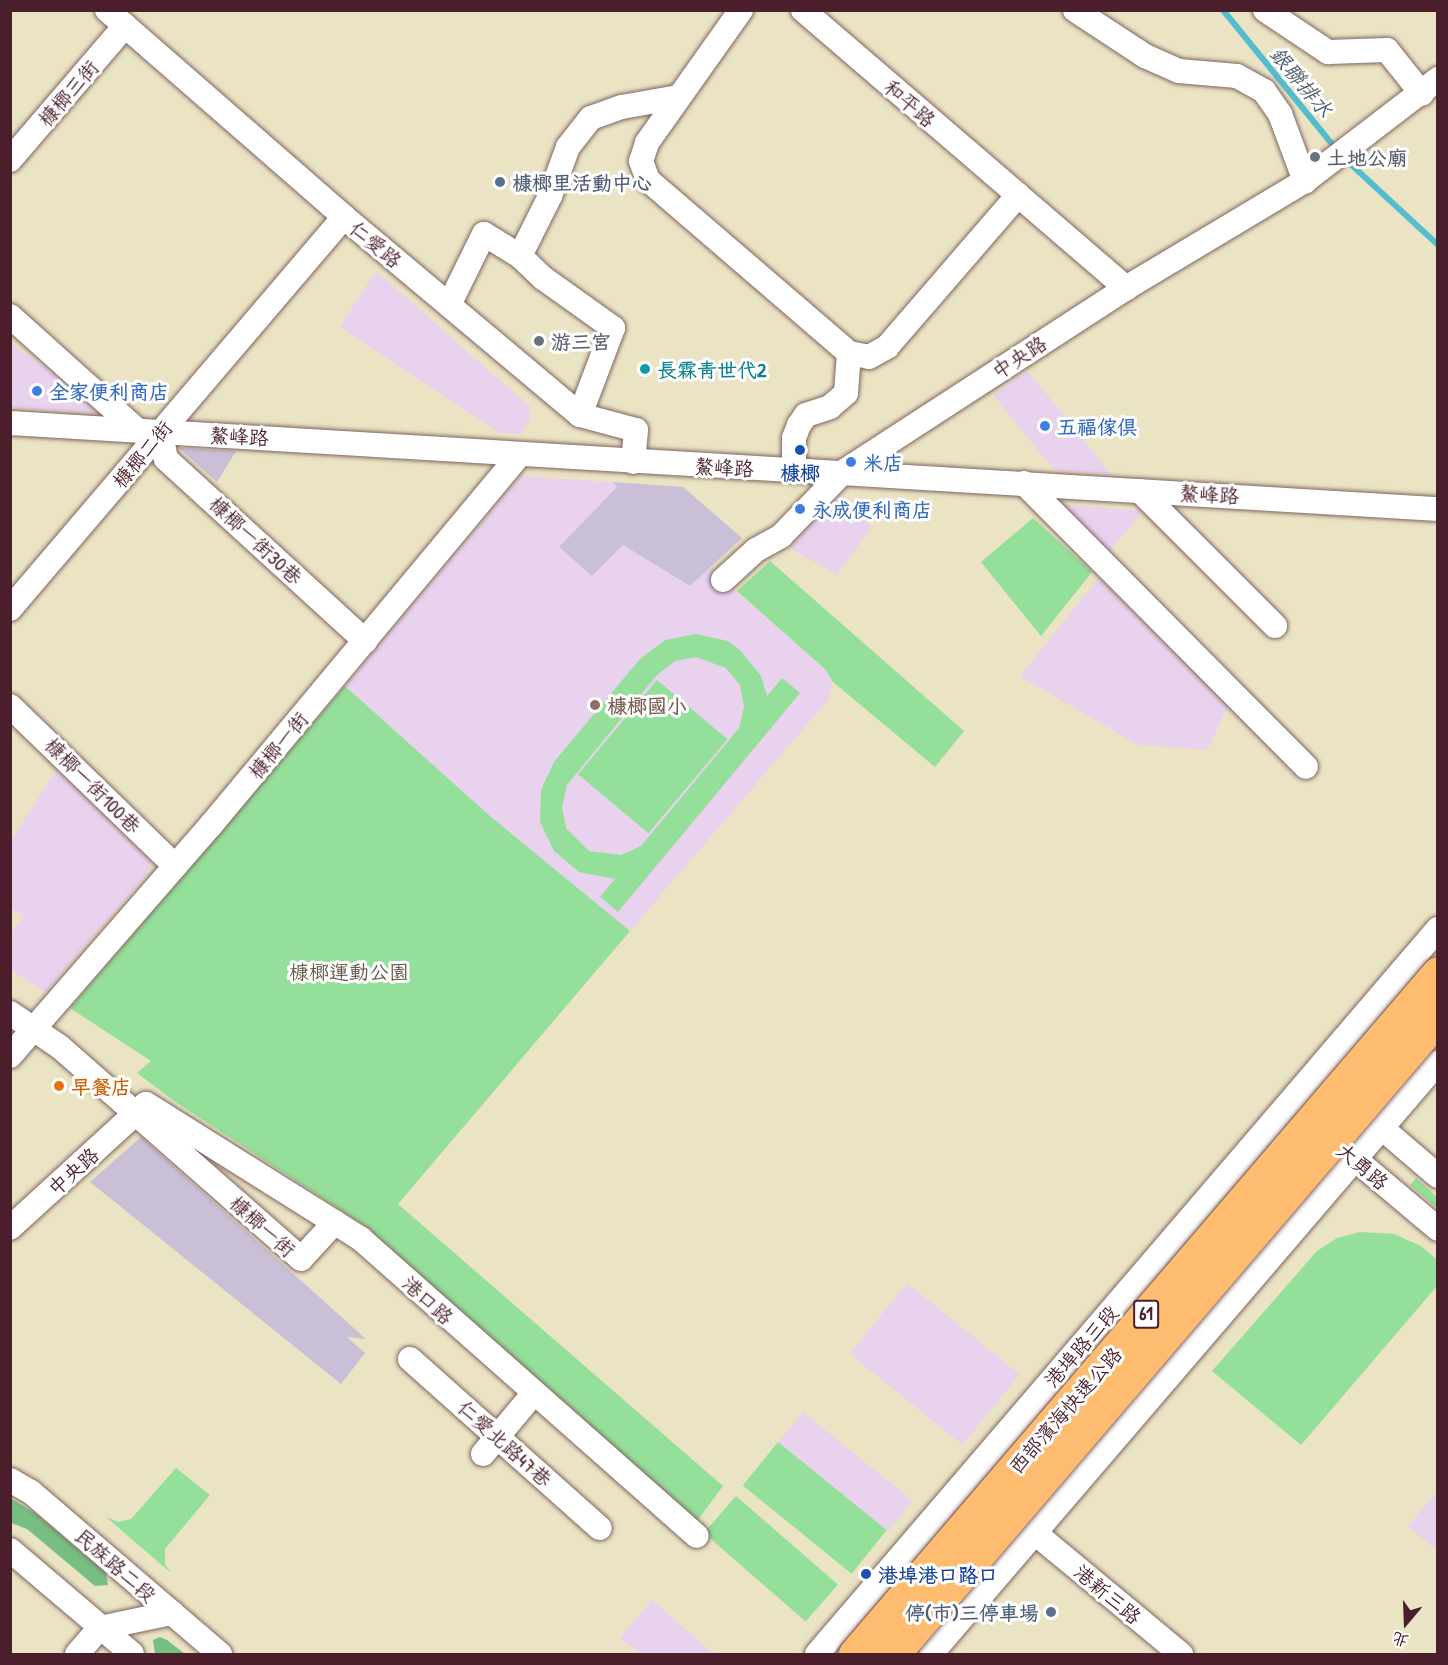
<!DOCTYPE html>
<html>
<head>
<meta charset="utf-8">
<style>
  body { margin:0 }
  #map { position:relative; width:1448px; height:1665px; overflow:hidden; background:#eae4c4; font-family:"Patrick Hand","LXGW WenKai TC",sans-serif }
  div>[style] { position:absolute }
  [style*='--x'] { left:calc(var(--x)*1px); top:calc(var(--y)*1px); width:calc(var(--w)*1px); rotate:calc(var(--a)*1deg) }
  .built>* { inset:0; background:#e8d2ee; transform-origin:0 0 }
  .industrial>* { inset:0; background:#c9bfd7 }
  .green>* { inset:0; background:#94df9a; transform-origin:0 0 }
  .forest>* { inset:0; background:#77be82 }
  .stream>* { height:6px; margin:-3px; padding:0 3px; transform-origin:3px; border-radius:3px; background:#53bdcf }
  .roads { filter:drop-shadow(0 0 2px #826461) drop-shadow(0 0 2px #826461) }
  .minor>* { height:24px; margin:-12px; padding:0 12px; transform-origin:12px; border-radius:12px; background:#fff }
  .bridges { filter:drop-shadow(0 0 2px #826461) drop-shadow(0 0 2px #826461) }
  .highway-bridge>* { height:33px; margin:-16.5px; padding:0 16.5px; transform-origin:16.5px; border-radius:16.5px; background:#fdbc70 }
  .dots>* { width:16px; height:16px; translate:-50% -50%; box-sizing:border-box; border:3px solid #fff; border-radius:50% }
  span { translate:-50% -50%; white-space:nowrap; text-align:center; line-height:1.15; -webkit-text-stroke:6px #fff; paint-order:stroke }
  .shield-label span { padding:2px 4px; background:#fff; border:2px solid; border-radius:4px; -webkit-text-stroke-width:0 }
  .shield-label { font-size:18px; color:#4a1f2b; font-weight:700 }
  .street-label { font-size:20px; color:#4a1f2b }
  .worship-label { font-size:20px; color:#5b616d; font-weight:700 }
  .left { translate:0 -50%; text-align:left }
  .service-label { font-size:20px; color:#4e5e75; font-weight:700 }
  .right { translate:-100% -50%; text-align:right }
  .culture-label { font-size:20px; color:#0d838f; font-weight:700 }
  .shop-label { font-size:20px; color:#366cbe; font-weight:700 }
  .transit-label { font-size:20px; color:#164399; font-weight:700 }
  .education-label { font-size:20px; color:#785e54; font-weight:700 }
  .park-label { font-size:20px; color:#60594c }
  .food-label { font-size:20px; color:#c56008; font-weight:700 }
  .water-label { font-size:21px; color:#4e5e6d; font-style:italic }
  .frame { position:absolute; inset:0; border:12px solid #4a1f2b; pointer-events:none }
  .north { position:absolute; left:1376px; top:1593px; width:60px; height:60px; -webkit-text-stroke:4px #fff; paint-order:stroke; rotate:199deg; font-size:16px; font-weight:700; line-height:24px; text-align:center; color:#4a1f2b }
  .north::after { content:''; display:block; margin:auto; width:21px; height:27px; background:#4a1f2b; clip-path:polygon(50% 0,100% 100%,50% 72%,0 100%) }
</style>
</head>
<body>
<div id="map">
  <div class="built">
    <i style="clip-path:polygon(376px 271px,530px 407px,530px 420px,520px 434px,500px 433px,340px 327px)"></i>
    <i style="clip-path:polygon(10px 343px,53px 373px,98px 413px,11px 408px)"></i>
    <i style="clip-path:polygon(1028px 371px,1048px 396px,1111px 474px,1054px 470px,993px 395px)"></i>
    <i style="clip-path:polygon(521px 476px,613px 482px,618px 487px,559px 547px,623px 545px,690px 586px,710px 568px,826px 670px,833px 682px,828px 700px,630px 931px,491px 817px,345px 686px)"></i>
    <i style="clip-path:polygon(836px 499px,872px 526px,837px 575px,790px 548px)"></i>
    <i style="clip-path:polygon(1033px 503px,1118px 509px,1143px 511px,1099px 564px)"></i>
    <i style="clip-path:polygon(1099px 578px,1232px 697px,1207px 750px,1138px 745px,1020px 676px)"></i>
    <i style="clip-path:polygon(57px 769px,144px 847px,151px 863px,147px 874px,45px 992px,11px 970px,11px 934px,23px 916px,11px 908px,10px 842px)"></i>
    <i style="left:907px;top:1283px;width:145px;height:91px;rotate:39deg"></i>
    <i style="left:803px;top:1412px;width:141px;height:39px;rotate:39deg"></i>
    <i style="clip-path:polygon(1437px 1491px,1437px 1551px,1408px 1526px)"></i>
    <i style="clip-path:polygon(652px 1600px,714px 1654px,641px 1654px,620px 1638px)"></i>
  </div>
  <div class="industrial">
    <i style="clip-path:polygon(179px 448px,236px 451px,217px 482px)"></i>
    <i style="clip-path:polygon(613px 482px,683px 487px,742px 538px,690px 586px,623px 545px,592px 576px,559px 547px,617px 487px)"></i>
    <i style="clip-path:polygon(141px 1137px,366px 1339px,347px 1337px,365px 1353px,341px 1384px,90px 1182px)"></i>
  </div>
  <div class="green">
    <i style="clip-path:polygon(1033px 518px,1092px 572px,1041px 636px,981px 562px)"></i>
    <i style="clip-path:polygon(770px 561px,964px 731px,935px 767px,833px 682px,826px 670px,737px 591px)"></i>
    <i style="clip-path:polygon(evenodd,696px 634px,728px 641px,741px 651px,761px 676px,767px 696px,782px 678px,800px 693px,618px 912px,600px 897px,615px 879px,579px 872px,554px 851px,540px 822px,541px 790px,554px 762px,640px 659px,665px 640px,696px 634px,696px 657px,726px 668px,740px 685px,744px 707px,739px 728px,641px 846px,621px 855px,589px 851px,566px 828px,562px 807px,567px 785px,657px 675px,675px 661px,696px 657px)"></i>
    <i style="left:657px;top:680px;width:92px;height:123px;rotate:40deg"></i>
    <i style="clip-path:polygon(345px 686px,491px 817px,630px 931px,398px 1204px,723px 1486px,694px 1525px,369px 1236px,373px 1231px,174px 1101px,137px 1073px,151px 1061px,70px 1008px)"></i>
    <i style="clip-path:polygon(1416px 1178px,1437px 1197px,1437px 1208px,1410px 1185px)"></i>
    <i style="clip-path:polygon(1360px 1232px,1394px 1234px,1421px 1246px,1437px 1260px,1437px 1286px,1301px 1445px,1212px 1371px,1317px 1251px,1337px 1238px)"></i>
    <i style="left:778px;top:1442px;width:140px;height:56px;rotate:39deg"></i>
    <i style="clip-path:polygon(176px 1468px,210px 1495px,165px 1549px,165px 1564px,171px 1573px,106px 1517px,118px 1522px,131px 1519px)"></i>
    <i style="left:736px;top:1496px;width:135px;height:49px;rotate:41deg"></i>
  </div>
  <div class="forest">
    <i style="clip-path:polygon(10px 1498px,35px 1513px,106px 1573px,108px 1585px,95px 1586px,27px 1529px,11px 1523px)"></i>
    <i style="clip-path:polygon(160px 1637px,167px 1640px,185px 1654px,155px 1654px,153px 1640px)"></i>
  </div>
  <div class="stream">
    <i style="--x:1223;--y:10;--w:179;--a:50.9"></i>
    <i style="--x:1343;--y:157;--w:129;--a:42.8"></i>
  </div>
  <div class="roads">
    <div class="minor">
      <i style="--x:107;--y:10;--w:315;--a:41.1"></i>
      <i style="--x:344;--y:217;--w:308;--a:40"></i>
      <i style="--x:580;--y:415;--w:58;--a:15"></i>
      <i style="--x:636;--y:430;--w:32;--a:95"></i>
      <i style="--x:741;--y:10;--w:163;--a:125.3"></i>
      <i style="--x:647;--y:143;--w:19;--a:108"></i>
      <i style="--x:641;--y:161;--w:20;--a:70"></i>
      <i style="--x:648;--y:180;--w:265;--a:40.7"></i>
      <i style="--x:803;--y:10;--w:284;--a:40.7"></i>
      <i style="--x:1075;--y:10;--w:84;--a:33.3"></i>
      <i style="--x:1145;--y:56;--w:37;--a:24"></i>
      <i style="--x:1179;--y:71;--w:58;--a:4.9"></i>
      <i style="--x:1237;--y:76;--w:31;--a:29"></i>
      <i style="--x:1264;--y:91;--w:28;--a:55"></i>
      <i style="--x:1280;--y:114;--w:72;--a:69.5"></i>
      <i style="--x:1265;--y:10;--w:76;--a:33.7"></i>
      <i style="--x:1328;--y:52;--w:59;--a:-1.9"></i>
      <i style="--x:1387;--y:50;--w:56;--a:51.5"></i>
      <i style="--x:10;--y:160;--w:177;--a:-49.4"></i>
      <i style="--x:520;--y:256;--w:32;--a:44"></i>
      <i style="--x:543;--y:278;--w:86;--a:35.5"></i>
      <i style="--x:613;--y:328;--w:93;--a:110.8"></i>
      <i style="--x:449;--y:305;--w:79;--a:-63.8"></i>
      <i style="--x:484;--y:234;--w:42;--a:31.4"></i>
      <i style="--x:520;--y:256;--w:67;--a:-63.4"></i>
      <i style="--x:550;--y:196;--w:52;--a:-69.8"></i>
      <i style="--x:568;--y:147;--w:37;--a:-52"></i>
      <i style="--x:591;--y:118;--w:33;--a:-20"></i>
      <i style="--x:622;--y:107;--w:57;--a:-10.1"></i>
      <i style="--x:10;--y:316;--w:172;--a:41.9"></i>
      <i style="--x:849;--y:353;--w:20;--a:11"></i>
      <i style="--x:869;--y:357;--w:21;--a:-29"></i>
      <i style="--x:887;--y:347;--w:201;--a:-49.2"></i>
      <i style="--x:1018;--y:195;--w:143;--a:40.7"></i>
      <i style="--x:10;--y:423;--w:1431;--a:3.45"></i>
      <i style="--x:161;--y:432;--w:27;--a:80"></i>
      <i style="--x:166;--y:459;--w:270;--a:42.4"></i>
      <i style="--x:794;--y:471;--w:33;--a:-90"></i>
      <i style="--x:794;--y:438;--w:14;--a:-69"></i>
      <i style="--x:799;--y:425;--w:12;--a:-55"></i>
      <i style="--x:806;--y:415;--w:25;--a:-18"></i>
      <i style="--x:830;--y:407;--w:21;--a:-41"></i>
      <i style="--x:846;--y:393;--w:40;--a:-85.7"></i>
      <i style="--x:1024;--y:483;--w:400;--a:45.2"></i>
      <i style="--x:1140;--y:491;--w:191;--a:45"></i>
      <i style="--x:723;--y:580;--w:45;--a:-42.3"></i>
      <i style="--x:756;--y:550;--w:29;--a:-29"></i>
      <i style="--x:781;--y:536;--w:89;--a:-45.9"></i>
      <i style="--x:843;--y:472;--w:338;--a:-33"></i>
      <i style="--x:1126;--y:288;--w:209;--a:-30.9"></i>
      <i style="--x:1305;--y:181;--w:168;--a:-37.5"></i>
      <i style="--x:10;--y:609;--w:515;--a:-49.57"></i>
      <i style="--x:10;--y:706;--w:230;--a:44.1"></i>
      <i style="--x:10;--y:1013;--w:60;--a:34.2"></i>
      <i style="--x:60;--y:1047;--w:321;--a:41.3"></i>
      <i style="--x:301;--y:1259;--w:50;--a:-47.4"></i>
      <i style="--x:10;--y:1056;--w:306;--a:-49"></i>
      <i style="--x:211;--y:825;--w:479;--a:-50.2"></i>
      <i style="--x:1370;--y:1118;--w:89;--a:40.5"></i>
      <i style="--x:1343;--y:1149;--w:124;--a:40.1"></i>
      <i style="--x:10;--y:1228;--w:184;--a:-42.4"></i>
      <i style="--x:146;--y:1104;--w:254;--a:32.1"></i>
      <i style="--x:361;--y:1239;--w:448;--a:41.5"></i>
      <i style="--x:410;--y:1359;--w:254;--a:41.7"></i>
      <i style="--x:483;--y:1454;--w:80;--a:-50.1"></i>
      <i style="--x:10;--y:1480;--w:24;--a:30"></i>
      <i style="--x:31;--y:1492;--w:249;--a:40.6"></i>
      <i style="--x:1035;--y:1533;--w:190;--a:39.7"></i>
      <i style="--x:10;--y:1550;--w:160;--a:40.4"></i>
      <i style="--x:77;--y:1654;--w:35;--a:-49"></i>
      <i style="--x:100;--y:1628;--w:74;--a:-11.8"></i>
      <i style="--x:817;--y:1654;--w:955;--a:-49.42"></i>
      <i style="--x:931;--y:1654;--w:779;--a:-49.42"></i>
    </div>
  </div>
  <div class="bridges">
    <div class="highway-bridge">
      <i style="--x:855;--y:1654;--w:896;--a:-49.43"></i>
      <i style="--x:893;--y:1654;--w:838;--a:-49.45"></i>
    </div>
  </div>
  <div class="dots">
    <i style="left:1315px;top:157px;background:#6b7280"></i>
    <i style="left:500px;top:182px;background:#5c6f8a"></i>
    <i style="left:539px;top:341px;background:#6b7280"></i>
    <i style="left:645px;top:369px;background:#0f9aa8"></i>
    <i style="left:37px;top:391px;background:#3f7fe0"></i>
    <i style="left:1045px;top:426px;background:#3f7fe0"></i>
    <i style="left:800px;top:450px;background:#1a4fb4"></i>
    <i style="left:851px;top:462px;background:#3f7fe0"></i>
    <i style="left:800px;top:509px;background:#3f7fe0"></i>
    <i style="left:595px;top:705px;background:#8d6e63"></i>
    <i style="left:59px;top:1086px;background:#e8710a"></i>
    <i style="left:866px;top:1574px;background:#1a4fb4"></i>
    <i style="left:1051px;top:1612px;background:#5c6f8a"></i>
  </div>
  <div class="shield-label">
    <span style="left:1146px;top:1314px">61</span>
  </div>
  <div class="street-label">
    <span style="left:68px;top:93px;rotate:-49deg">槺榔三街</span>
    <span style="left:910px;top:103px;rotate:41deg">和平路</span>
    <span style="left:376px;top:244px;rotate:40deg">仁愛路</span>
    <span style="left:1019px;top:357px;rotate:-33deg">中央路</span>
    <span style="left:239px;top:436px;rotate:3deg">鰲峰路</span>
    <span style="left:142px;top:454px;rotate:-50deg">槺榔二街</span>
    <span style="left:724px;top:467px;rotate:3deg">鰲峰路</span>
    <span style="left:1209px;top:494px;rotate:3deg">鰲峰路</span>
    <span style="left:256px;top:540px;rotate:43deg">槺榔一街30巷</span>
    <span style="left:278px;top:745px;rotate:-50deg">槺榔一街</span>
    <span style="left:93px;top:785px;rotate:45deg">槺榔一街100巷</span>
    <span style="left:1363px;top:1166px;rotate:40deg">大勇路</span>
    <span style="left:73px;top:1171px;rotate:-42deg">中央路</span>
    <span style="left:263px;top:1226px;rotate:42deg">槺榔一街</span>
    <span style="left:428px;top:1300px;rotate:42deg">港口路</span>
    <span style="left:1081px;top:1346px;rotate:-49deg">港埠路三段</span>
    <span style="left:1065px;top:1410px;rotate:-49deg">西部濱海快速公路</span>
    <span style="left:505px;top:1443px;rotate:42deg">仁愛北路47巷</span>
    <span style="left:116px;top:1565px;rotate:41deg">民族路二段</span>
    <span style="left:1108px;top:1594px;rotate:40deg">港新三路</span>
  </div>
  <div class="worship-label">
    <span class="left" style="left:1327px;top:157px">土地公廟</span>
    <span class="left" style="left:551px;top:341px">游三宮</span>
  </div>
  <div class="service-label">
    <span class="left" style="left:512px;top:182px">槺榔里活動中心</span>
    <span class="right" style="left:1039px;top:1612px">停(市)三停車場</span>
  </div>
  <div class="culture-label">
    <span class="left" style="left:657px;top:369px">長霖青世代2</span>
  </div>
  <div class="shop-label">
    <span class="left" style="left:49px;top:391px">全家便利商店</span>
    <span class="left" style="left:1057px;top:426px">五福傢俱</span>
    <span class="left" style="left:863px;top:462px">米店</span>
    <span class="left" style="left:812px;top:509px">永成便利商店</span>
  </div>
  <div class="transit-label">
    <span style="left:800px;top:472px">槺榔</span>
    <span class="left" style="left:878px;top:1574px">港埠港口路口</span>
  </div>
  <div class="education-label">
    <span class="left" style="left:607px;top:705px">槺榔國小</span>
  </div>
  <div class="park-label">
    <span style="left:349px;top:971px">槺榔運動公園</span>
  </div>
  <div class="food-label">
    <span class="left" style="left:71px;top:1086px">早餐店</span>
  </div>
  <div class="water-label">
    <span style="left:1301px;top:82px;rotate:50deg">銀聯排水</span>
  </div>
  <div class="frame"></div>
  <div class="north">北</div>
</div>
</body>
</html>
